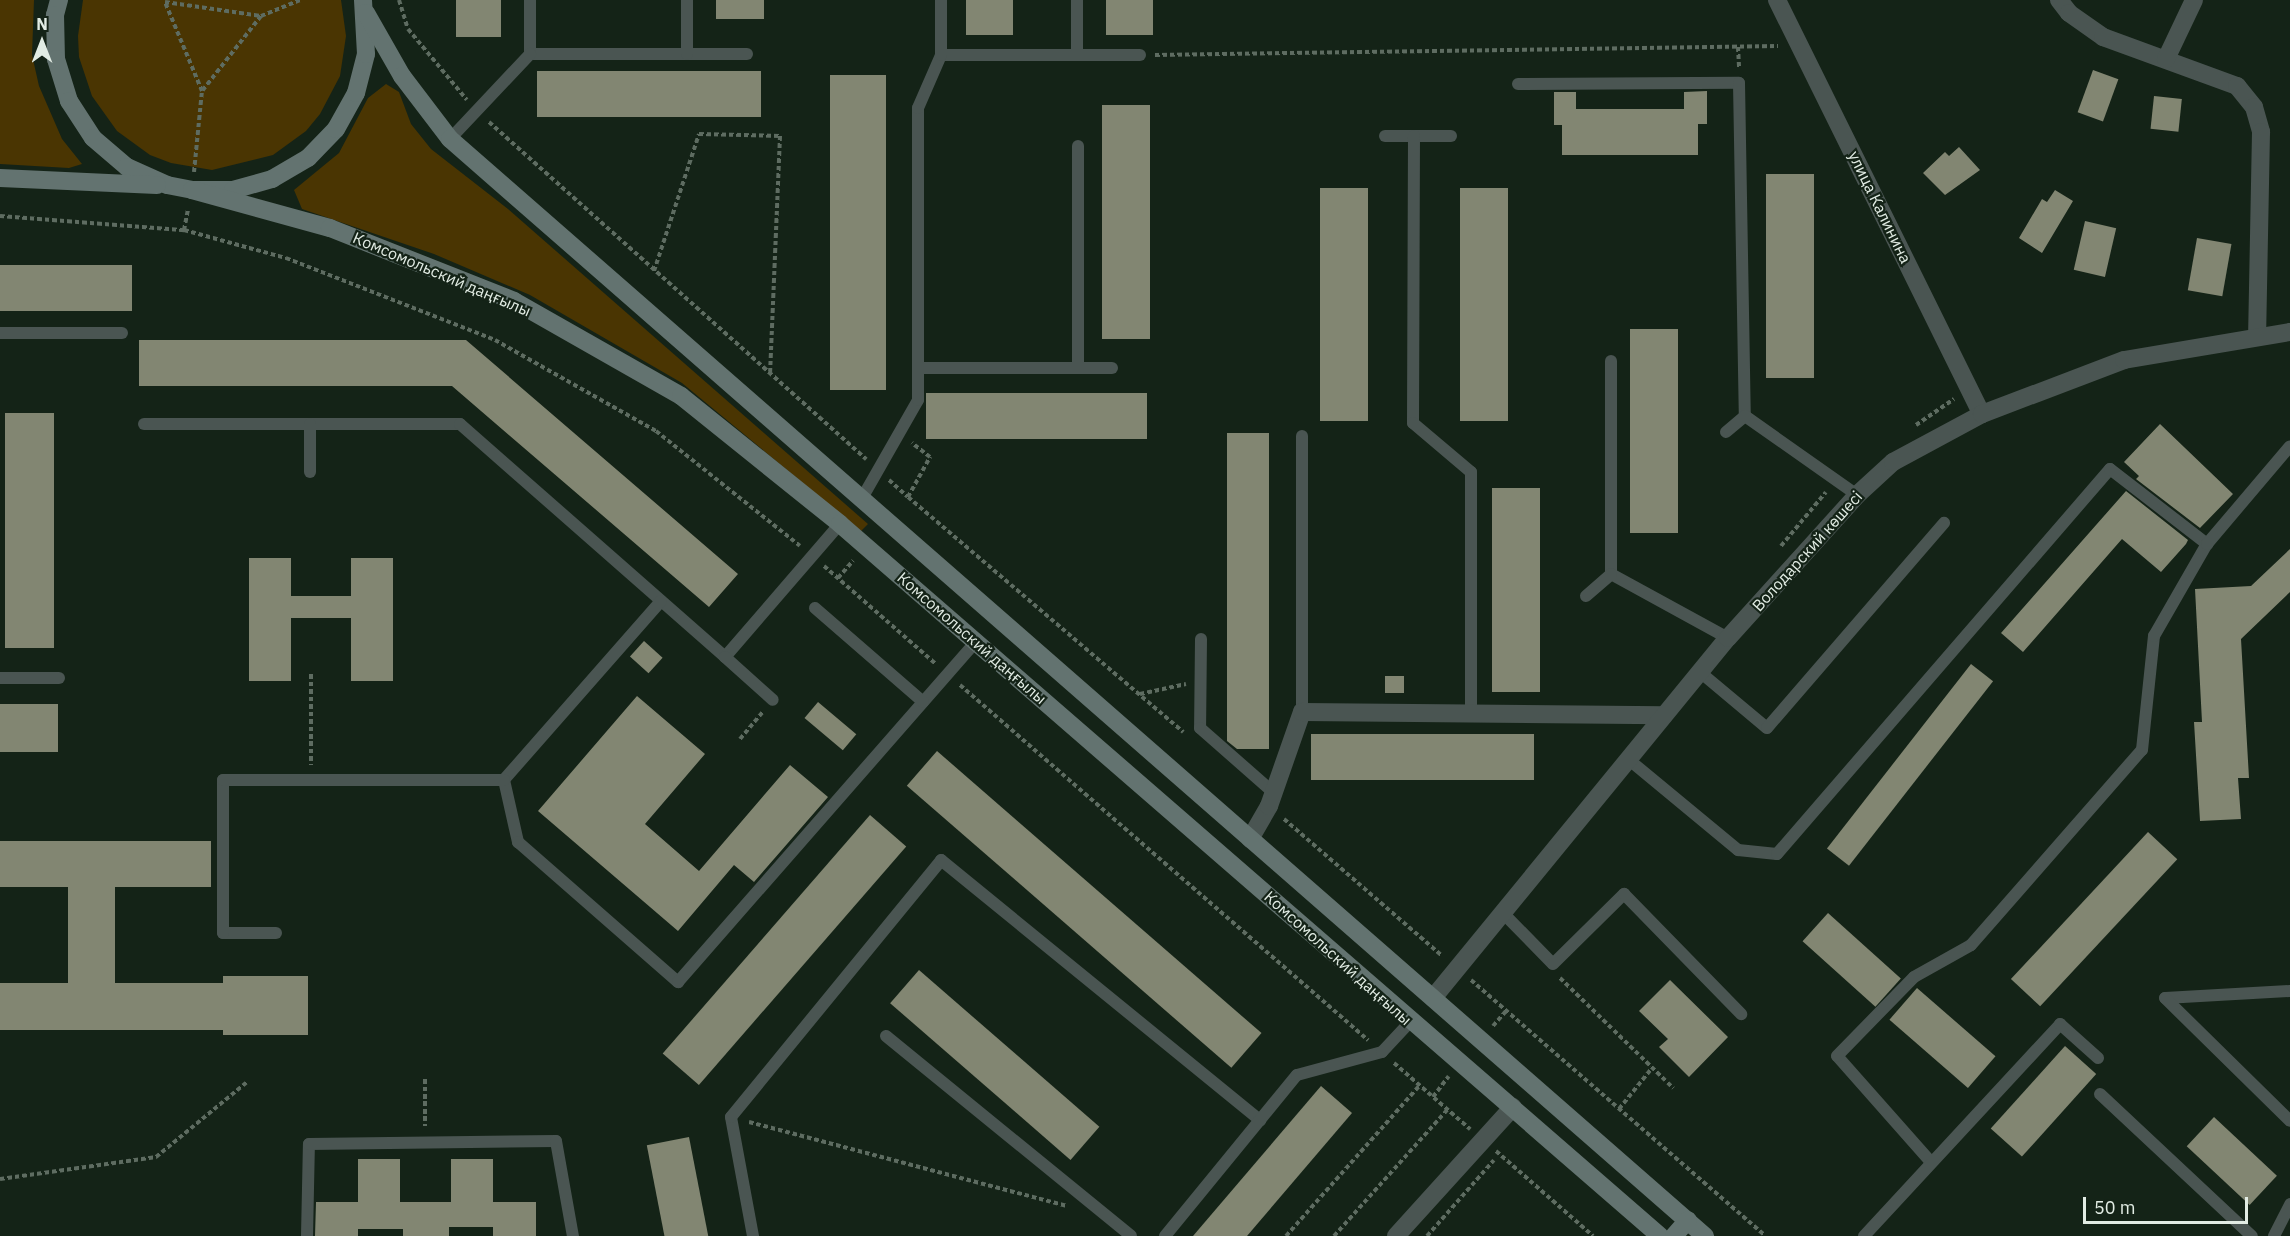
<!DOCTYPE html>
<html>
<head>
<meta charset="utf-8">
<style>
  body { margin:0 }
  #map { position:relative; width:2290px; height:1236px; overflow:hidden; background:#142317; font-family:"IBM Plex Sans",sans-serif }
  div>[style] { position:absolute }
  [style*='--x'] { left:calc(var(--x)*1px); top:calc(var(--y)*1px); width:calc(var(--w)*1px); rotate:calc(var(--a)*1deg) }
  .green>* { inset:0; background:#4a3502 }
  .building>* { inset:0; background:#828672; transform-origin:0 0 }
  .path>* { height:4px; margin-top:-2px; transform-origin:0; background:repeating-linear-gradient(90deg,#5e6c61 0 4.5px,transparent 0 7.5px) }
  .lane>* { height:12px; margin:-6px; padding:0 6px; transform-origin:6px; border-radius:6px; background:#4a5552 }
  .street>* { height:18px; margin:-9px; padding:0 9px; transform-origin:9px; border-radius:9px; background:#4a5552 }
  .secondary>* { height:18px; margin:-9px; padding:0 9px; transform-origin:9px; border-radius:9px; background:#637370 }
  span { translate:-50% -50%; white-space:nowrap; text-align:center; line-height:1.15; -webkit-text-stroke:4.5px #142317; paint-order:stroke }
  .street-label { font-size:16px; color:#e2ece4 }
  .north { position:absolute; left:12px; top:12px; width:60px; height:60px; -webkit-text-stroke:4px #142317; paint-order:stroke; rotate:0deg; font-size:16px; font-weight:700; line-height:24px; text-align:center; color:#e2ece4 }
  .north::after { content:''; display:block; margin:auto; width:21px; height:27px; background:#e2ece4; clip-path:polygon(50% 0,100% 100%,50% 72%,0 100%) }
  .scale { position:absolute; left:2083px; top:1197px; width:165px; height:27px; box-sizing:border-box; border:3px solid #e2ece4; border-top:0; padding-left:8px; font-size:18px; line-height:21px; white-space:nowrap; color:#e2ece4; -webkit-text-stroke:4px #142317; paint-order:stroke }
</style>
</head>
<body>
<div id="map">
  <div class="green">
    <i style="clip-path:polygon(0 0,34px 0,32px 55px,39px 86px,62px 139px,82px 164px,69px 168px,0 164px)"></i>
    <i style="clip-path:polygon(83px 0,341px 0,346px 36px,340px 76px,320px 114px,306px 131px,273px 155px,212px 170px,171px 163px,150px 155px,117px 131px,92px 96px,79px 57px,78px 36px)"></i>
    <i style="clip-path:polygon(386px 84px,399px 92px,411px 124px,431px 149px,508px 209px,868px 524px,861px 531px,682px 383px,530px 295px,434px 254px,302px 209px,294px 190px,339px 153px,368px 98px)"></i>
  </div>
  <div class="building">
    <i style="left:456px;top:0;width:45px;height:37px"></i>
    <i style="left:716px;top:0;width:48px;height:19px"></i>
    <i style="left:966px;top:0;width:47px;height:35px"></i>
    <i style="left:1106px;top:0;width:47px;height:35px"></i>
    <i style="left:2093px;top:70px;width:27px;height:45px;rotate:20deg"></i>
    <i style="left:537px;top:71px;width:224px;height:46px"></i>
    <i style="left:830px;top:75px;width:56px;height:315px"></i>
    <i style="clip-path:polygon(1707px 91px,1707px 124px,1698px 124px,1698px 155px,1562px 155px,1562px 125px,1554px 125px,1554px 92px,1576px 92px,1576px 109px,1684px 109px,1684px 92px)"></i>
    <i style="left:2154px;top:96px;width:28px;height:33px;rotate:6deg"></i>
    <i style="left:1102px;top:105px;width:48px;height:234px"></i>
    <i style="clip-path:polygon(1959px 147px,1980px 170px,1945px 195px,1923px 173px,1945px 152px,1949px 156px)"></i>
    <i style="left:1766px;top:174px;width:48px;height:204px"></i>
    <i style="left:1320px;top:188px;width:48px;height:233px"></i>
    <i style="left:1460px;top:188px;width:48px;height:233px"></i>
    <i style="clip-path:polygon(2055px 190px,2073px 201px,2042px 253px,2019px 238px,2042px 199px,2047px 202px)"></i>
    <i style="left:2085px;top:221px;width:32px;height:50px;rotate:13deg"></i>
    <i style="left:2197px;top:238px;width:35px;height:53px;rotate:10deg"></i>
    <i style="left:0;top:265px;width:132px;height:46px"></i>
    <i style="left:1630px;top:329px;width:48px;height:204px"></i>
    <i style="clip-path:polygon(139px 340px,466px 340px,738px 574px,709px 607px,452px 386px,139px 386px)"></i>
    <i style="left:926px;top:393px;width:221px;height:46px"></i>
    <i style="left:5px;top:413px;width:49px;height:235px"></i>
    <i style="clip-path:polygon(2160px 424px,2233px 494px,2200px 528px,2136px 479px,2139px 476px,2124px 462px)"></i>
    <i style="clip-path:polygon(1227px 433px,1269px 433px,1269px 749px,1237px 749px,1227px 741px)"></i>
    <i style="left:1492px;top:488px;width:48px;height:204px"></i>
    <i style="clip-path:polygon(2126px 491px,2188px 540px,2186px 544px,2161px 572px,2122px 539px,2023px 652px,2001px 633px)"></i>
    <i style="clip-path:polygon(2290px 549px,2290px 592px,2241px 639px,2249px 778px,2238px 778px,2241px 819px,2200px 821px,2194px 722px,2202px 722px,2195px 589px,2251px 586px)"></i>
    <i style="clip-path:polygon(249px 558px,291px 558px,291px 596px,351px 596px,351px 558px,393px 558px,393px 681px,351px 681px,351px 618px,291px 618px,291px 681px,249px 681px)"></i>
    <i style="left:644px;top:641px;width:25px;height:21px;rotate:42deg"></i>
    <i style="left:1971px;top:664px;width:28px;height:234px;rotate:38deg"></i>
    <i style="left:1385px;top:676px;width:19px;height:17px"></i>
    <i style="clip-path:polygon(637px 696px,705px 754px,645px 824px,699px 871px,790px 765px,828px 797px,754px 882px,734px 865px,678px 931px,538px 811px)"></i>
    <i style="left:818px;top:702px;width:50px;height:21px;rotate:40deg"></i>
    <i style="left:0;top:704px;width:58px;height:48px"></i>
    <i style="left:1311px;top:734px;width:223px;height:46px"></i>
    <i style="left:937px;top:751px;width:430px;height:46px;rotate:41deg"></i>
    <i style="left:870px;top:815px;width:48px;height:316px;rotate:41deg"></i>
    <i style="left:2148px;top:832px;width:40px;height:201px;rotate:43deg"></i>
    <i style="clip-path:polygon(0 841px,211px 841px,211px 887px,115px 887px,115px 983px,223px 983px,223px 976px,308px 976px,308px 1035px,223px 1035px,223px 1030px,0 1030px,0 983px,68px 983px,68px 887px,0 887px)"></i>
    <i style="left:1828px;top:913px;width:98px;height:38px;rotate:42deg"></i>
    <i style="left:919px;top:970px;width:239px;height:44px;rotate:41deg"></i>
    <i style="clip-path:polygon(1670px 980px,1728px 1037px,1689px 1077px,1659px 1047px,1668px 1039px,1639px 1011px)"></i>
    <i style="left:1917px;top:988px;width:104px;height:42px;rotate:41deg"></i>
    <i style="left:2065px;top:1046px;width:42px;height:111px;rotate:42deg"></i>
    <i style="clip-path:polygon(1321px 1086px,1352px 1113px,1247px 1236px,1193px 1236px)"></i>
    <i style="left:2214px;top:1117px;width:86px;height:40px;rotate:43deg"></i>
    <i style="left:689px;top:1137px;width:101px;height:43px;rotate:79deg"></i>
    <i style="clip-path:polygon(358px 1159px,400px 1159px,400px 1202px,451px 1202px,451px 1159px,493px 1159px,493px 1202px,536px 1202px,536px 1236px,493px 1236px,493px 1227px,449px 1227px,449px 1236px,403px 1236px,403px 1229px,358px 1229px,358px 1236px,315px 1236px,316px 1202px,358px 1202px)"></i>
  </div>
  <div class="path">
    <i style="--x:399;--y:0;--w:30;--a:73"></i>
    <i style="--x:408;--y:29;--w:92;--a:50.3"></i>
    <i style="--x:261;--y:16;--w:42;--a:-22.3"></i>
    <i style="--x:1738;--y:47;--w:21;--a:87"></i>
    <i style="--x:1155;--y:55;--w:623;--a:-0.83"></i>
    <i style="--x:489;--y:122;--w:506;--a:41.79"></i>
    <i style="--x:194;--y:172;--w:81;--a:-84.4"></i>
    <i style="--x:202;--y:91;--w:96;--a:-112.6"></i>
    <i style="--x:165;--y:2;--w:97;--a:8.3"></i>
    <i style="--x:261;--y:16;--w:95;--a:128.2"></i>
    <i style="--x:0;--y:216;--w:185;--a:4.4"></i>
    <i style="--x:184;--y:230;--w:106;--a:15.4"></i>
    <i style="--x:286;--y:258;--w:225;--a:21.4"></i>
    <i style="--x:495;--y:340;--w:185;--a:29.5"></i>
    <i style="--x:656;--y:431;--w:184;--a:38.6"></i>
    <i style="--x:184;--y:230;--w:21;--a:-79"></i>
    <i style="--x:654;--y:271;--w:144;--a:-71.8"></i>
    <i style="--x:699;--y:134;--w:81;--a:1.4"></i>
    <i style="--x:780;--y:136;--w:236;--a:92.4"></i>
    <i style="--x:1916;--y:425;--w:46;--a:-34.4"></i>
    <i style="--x:889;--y:480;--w:25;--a:42"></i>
    <i style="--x:908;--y:497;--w:46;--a:-61.2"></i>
    <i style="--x:930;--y:457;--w:23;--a:-142"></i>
    <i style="--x:908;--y:497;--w:362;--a:40.5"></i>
    <i style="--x:1781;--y:546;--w:70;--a:-50.2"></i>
    <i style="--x:824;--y:566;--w:149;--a:41.2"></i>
    <i style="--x:838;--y:578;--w:23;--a:-49"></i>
    <i style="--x:311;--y:674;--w:91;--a:90"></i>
    <i style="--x:960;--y:685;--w:541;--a:41.03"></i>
    <i style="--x:1140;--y:694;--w:47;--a:-12.3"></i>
    <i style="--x:740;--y:739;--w:35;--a:-50"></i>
    <i style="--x:1284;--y:819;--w:209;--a:40.9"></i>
    <i style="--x:1560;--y:978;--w:158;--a:44.2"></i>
    <i style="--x:1471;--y:980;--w:390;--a:41"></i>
    <i style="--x:1493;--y:1026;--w:20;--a:-49"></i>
    <i style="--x:1394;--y:1063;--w:101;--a:41"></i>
    <i style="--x:425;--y:1079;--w:47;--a:90"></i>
    <i style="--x:1433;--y:1097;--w:26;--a:-53"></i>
    <i style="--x:1619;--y:1109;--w:53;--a:-51.2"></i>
    <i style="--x:749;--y:1122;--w:328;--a:14.8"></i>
    <i style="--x:1496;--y:1151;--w:129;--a:41.2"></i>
    <i style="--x:0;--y:1179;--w:158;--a:-8"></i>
    <i style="--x:156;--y:1157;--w:118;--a:-39.5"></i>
    <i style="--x:1286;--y:1236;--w:202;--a:-48.4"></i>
    <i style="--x:1334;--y:1236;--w:171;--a:-48.1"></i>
    <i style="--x:1427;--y:1236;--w:101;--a:-48.6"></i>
  </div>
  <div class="lane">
    <i style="--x:530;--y:0;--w:54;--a:90"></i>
    <i style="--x:530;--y:54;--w:217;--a:0"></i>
    <i style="--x:687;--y:0;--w:54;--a:90"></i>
    <i style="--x:1077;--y:0;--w:55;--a:90"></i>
    <i style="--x:941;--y:55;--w:199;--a:0"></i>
    <i style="--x:1518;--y:84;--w:221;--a:-0.3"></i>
    <i style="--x:1739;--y:83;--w:333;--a:89"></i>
    <i style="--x:1745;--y:416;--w:137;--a:35.2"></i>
    <i style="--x:1385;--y:136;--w:66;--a:0"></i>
    <i style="--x:1414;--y:136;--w:287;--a:90.2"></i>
    <i style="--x:1413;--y:423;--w:76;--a:40.2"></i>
    <i style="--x:1471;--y:472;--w:239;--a:90"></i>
    <i style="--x:450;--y:139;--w:117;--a:-46.7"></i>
    <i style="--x:1078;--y:146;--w:222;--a:90"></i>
    <i style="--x:0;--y:333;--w:122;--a:0"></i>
    <i style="--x:1611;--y:361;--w:213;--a:90"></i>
    <i style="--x:1611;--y:574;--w:133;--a:28.7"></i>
    <i style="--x:918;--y:368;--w:194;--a:0"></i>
    <i style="--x:144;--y:424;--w:316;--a:0"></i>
    <i style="--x:460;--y:424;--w:353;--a:41.3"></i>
    <i style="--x:725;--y:657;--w:176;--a:-49.2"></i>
    <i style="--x:310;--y:424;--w:48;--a:90"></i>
    <i style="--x:1726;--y:432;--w:25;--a:-40"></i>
    <i style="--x:1302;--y:436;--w:276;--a:90"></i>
    <i style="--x:861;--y:500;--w:115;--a:-60.3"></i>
    <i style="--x:918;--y:400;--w:292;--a:-90"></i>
    <i style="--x:918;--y:108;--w:58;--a:-66.5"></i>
    <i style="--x:941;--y:55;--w:55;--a:-90"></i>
    <i style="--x:1586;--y:596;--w:33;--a:-41"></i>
    <i style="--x:661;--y:601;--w:238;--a:131.3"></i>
    <i style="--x:504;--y:780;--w:64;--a:77.3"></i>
    <i style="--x:518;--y:842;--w:213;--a:41.2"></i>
    <i style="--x:678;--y:982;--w:452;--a:-48.8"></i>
    <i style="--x:815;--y:608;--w:143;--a:41"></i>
    <i style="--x:1201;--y:639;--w:89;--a:90.6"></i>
    <i style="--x:1200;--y:728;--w:98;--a:41.3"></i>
    <i style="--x:725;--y:657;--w:64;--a:41.9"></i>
    <i style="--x:1700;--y:672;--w:87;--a:39.9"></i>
    <i style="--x:1767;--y:728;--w:271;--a:-49.2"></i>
    <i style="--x:0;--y:678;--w:59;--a:0"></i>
    <i style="--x:1628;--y:759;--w:143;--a:39.6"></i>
    <i style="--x:1738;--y:850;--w:39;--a:6"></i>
    <i style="--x:1777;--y:854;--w:509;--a:-49.14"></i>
    <i style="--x:2110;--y:469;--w:123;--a:37.7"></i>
    <i style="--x:1503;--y:913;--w:71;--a:45.6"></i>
    <i style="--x:1553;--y:964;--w:100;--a:-44.6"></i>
    <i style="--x:1624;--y:894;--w:168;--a:45.7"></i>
    <i style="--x:276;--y:933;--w:53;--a:180"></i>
    <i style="--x:223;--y:933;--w:153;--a:-90"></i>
    <i style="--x:223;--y:780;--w:281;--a:0"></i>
    <i style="--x:2290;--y:991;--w:125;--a:176.8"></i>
    <i style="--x:2165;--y:998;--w:175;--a:44.5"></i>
    <i style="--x:886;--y:1036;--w:316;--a:39.2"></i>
    <i style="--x:2100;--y:1094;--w:208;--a:43.1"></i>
    <i style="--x:1930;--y:1161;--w:140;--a:-131.5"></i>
    <i style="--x:1837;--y:1056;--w:110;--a:-45.7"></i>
    <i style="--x:1914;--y:977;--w:65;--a:-29.3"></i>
    <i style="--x:1971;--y:945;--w:259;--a:-48.8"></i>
    <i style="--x:2142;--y:750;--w:115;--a:-84"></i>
    <i style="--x:2154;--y:636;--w:106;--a:-60.1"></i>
    <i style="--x:2207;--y:544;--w:128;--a:-49.7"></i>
    <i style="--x:307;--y:1236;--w:92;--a:-88.8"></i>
    <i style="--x:309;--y:1144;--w:247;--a:-0.7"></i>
    <i style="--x:556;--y:1141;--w:97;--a:79.9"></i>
    <i style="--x:753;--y:1236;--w:121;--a:-100.5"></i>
    <i style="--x:731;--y:1117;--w:332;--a:-50.7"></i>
    <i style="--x:941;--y:860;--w:412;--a:39.2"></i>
    <i style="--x:1165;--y:1236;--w:208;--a:-50.7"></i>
    <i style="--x:1297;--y:1075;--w:88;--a:-15.1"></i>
    <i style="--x:1382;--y:1052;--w:41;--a:-47"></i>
    <i style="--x:1864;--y:1236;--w:289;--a:-47.2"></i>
    <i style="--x:2060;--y:1024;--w:51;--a:41.8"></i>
    <i style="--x:2274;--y:1236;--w:36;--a:-63"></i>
  </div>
  <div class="street">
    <i style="--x:1777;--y:0;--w:462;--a:63.7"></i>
    <i style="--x:2059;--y:0;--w:16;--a:52"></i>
    <i style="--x:2069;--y:13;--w:42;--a:35.2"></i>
    <i style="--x:2103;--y:37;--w:143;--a:20.1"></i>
    <i style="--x:2237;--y:86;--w:27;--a:51"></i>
    <i style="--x:2254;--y:107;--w:26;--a:74"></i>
    <i style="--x:2261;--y:132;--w:203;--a:91.1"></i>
    <i style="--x:2166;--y:59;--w:65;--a:-64.6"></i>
    <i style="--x:1250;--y:839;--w:38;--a:-60"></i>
    <i style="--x:1269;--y:806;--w:100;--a:-70.7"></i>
    <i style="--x:1302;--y:712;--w:362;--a:0.5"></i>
    <i style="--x:1433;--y:998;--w:465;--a:-50.7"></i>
    <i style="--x:1728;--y:638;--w:193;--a:-47.9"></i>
    <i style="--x:1857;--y:495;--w:49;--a:-42.5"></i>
    <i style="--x:1893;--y:462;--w:101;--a:-28.3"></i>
    <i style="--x:1982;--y:414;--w:152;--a:-20.8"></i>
    <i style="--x:2124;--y:360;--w:168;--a:-9.6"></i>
    <i style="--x:1396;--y:1236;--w:174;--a:-47.8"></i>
  </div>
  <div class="secondary">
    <i style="--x:59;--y:0;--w:16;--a:105"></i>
    <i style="--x:55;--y:15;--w:44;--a:88.7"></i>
    <i style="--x:56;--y:59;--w:44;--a:72.8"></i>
    <i style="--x:69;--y:101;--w:44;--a:57"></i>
    <i style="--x:93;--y:138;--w:45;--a:40.5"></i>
    <i style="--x:127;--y:167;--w:44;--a:24.2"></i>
    <i style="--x:167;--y:185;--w:25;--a:11"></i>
    <i style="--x:192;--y:190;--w:41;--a:0"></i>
    <i style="--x:233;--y:190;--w:41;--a:-15.8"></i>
    <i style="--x:272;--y:179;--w:42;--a:-30.3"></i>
    <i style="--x:308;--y:158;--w:40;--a:-46"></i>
    <i style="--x:336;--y:129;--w:41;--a:-60.9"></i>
    <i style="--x:356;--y:93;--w:40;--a:-75.6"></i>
    <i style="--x:366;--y:54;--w:54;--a:-93.2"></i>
    <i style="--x:366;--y:13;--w:73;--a:60.3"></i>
    <i style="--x:402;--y:76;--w:79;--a:52.7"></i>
    <i style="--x:450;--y:139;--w:1667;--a:41.16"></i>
    <i style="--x:0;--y:178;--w:157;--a:2.6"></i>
    <i style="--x:192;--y:190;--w:143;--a:15.4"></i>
    <i style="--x:330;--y:228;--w:198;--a:21.6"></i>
    <i style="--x:514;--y:301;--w:192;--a:29.6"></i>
    <i style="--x:681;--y:396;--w:204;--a:38.8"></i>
    <i style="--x:840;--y:524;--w:1086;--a:40.97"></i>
    <i style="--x:1674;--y:1236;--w:21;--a:-49"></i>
  </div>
  <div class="street-label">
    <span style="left:1880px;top:207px;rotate:64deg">улица Калинина</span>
    <span style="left:442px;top:274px;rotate:23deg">Комсомольский даңғылы</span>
    <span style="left:1807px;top:551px;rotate:-48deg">Володарский көшесі</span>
    <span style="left:972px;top:638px;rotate:41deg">Комсомольский даңғылы</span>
    <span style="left:1338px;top:958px;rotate:42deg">Комсомольский даңғылы</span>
  </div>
  <div class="north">N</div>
  <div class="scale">50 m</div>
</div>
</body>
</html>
